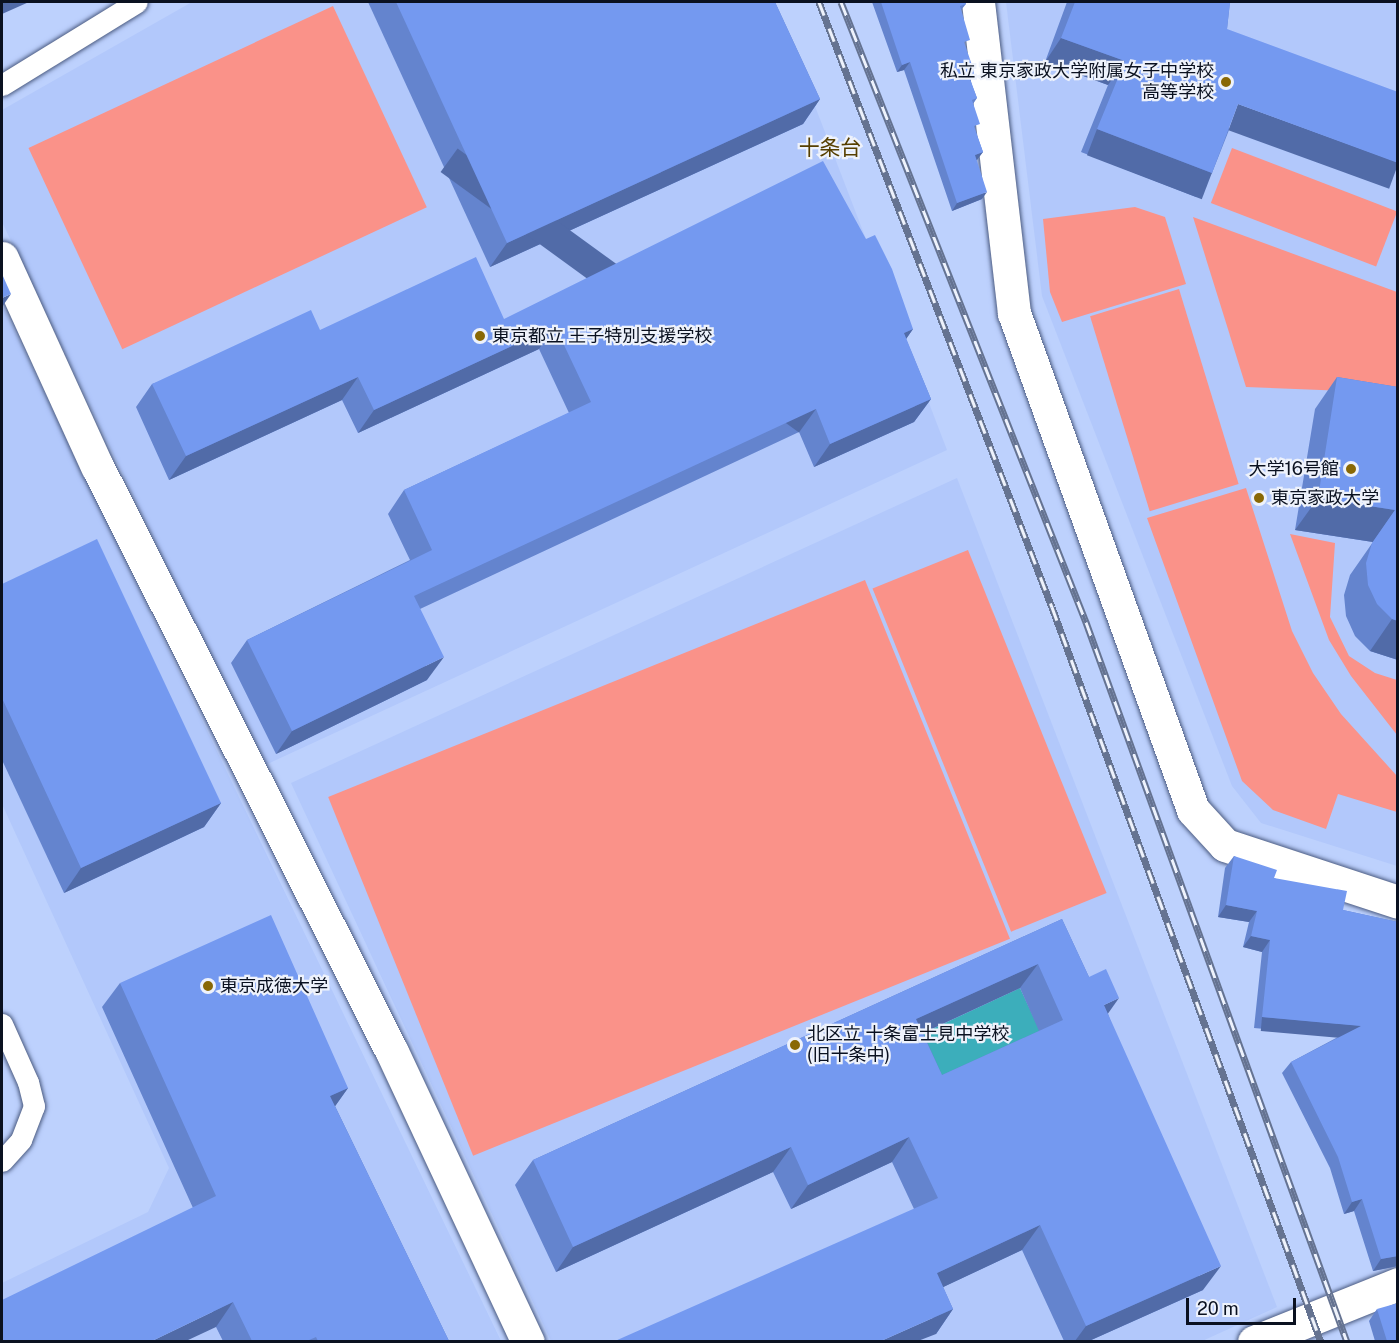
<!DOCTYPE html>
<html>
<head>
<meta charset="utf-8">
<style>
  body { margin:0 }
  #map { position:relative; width:1399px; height:1343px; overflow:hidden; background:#bdd1fd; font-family:"Public Sans","Noto Sans JP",sans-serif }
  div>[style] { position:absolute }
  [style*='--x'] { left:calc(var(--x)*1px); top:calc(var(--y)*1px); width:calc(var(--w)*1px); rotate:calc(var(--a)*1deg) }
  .built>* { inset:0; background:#b2c8fb }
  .green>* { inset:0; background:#fa9289; transform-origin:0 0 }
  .water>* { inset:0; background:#3caebb; transform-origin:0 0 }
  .roads { filter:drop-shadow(0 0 2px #4b5b81) drop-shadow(0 0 2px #4b5b81) }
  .service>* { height:21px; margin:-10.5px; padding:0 10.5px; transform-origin:10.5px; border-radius:10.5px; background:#fff }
  .minor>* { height:33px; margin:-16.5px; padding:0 16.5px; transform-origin:16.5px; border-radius:16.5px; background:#fff }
  .rail>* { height:7px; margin-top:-3.5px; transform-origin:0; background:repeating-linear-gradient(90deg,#eef2fb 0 14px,#657391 0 28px); box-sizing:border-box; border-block:2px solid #657391 }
  .wall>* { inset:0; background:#6484ce }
  .shaded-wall>* { inset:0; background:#516ba8; transform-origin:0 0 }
  .building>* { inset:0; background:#7499f0 }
  .dots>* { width:16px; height:16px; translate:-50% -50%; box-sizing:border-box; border:3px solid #eef2fb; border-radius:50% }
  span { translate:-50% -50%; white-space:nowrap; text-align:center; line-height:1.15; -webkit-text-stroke:4.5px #eef2fb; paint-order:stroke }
  .poi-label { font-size:18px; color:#0a1120 }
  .right { translate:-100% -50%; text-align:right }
  .left { translate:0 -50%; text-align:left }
  .quarter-label { font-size:21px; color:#563f00 }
  .frame { position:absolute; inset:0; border:3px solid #0a1120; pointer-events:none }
  .scale { position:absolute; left:1186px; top:1298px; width:110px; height:27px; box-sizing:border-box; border:3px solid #0a1120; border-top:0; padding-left:8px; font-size:18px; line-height:21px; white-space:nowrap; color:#0a1120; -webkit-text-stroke:4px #eef2fb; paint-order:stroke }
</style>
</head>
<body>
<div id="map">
  <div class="built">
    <i style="clip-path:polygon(192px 2px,775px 2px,947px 450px,263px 766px,2px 222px,2px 110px)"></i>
    <i style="clip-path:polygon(1006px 2px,1397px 2px,1397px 866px,1261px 823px,1232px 786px,1042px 296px)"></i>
    <i style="clip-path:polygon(2px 305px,501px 1341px,2px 1341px,2px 1283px,148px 1212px,169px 1168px,2px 804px)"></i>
    <i style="clip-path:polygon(957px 478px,1277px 1307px,1200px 1342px,551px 1341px,291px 783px)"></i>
  </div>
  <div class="green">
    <i style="left:333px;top:6px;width:222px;height:336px;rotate:65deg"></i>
    <i style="left:1232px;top:148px;width:177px;height:59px;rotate:21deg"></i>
    <i style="clip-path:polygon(1135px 207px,1165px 217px,1186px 284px,1062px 322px,1050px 292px,1043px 219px)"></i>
    <i style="clip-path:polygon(1193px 217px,1397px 292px,1397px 393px,1246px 387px)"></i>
    <i style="left:1179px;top:289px;width:204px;height:93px;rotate:73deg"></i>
    <i style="clip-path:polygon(1246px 488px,1292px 631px,1313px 673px,1341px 714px,1397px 776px,1397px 812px,1338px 794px,1326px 829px,1273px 810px,1242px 781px,1147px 518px)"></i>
    <i style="clip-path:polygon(1290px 534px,1335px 543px,1330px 617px,1349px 656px,1375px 673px,1397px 680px,1397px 735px,1351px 676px,1329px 640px)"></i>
    <i style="left:968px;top:550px;width:370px;height:103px;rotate:68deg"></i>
    <i style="left:865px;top:580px;width:387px;height:579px;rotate:68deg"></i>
  </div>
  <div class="water">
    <i style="left:1020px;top:988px;width:63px;height:133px;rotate:65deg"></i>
  </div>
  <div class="roads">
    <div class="service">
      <i style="--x:2;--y:85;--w:158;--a:-31.6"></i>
      <i style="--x:2;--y:1024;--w:64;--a:65.9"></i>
      <i style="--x:28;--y:1082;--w:25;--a:76"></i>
      <i style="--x:34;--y:1106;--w:36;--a:111"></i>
      <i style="--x:21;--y:1140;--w:28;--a:132"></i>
    </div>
    <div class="minor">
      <i style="--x:978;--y:2;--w:313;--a:83.4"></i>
      <i style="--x:1014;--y:313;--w:528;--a:70.19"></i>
      <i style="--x:1193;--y:810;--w:47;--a:47.6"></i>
      <i style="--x:1225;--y:845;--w:182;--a:18.2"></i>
      <i style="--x:2;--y:258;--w:229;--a:65.5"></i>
      <i style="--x:97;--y:466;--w:656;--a:63.28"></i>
      <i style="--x:392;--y:1052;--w:320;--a:64.9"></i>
      <i style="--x:1254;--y:1342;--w:155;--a:-21.9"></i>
    </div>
  </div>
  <div class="rail">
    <i style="--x:819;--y:2;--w:648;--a:68.94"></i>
    <i style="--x:1052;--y:607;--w:783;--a:69.9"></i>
    <i style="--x:841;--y:2;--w:667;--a:68.44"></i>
    <i style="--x:1086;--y:622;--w:766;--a:70.07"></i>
  </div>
  <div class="wall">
    <i style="clip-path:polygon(368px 2px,775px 2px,820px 99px,803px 124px,490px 267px)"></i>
    <i style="clip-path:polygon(872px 2px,965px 2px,966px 4px,961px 10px,965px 47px,974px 75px,970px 80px,977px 98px,973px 104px,975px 130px,983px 152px,976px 160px,982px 199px,952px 211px,904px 70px,897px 72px)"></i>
    <i style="clip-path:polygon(1067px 2px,1230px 2px,1227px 29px,1229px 130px,1212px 173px,1196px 197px,1081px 152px,1108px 85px,1045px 62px)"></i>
    <i style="clip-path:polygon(504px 319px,913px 329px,906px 339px,931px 399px,914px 422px,814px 467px,799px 432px,420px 609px,427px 680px,276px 754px,231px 663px,247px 640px,410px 560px,388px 514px,404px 490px,569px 413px,539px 349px,358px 433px,342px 400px,169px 480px,136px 407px,152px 384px,320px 330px)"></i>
    <i style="clip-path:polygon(1337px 377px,1398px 387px,1398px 660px,1370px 651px,1355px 636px,1346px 616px,1344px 595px,1350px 575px,1373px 542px,1295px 530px,1315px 409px)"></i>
    <i style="clip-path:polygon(2px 584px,221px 803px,204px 827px,64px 893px,2px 760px)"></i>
    <i style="clip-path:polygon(1234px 856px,1274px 878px,1343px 910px,1398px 922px,1398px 1266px,1373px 1271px,1354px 1211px,1344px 1214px,1330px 1168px,1282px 1073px,1291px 1062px,1340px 1036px,1254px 1028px,1262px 952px,1243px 947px,1249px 922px,1218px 917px,1225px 868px)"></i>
    <i style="clip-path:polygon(evenodd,1062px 919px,1089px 977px,1108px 1014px,1203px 1290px,1089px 1341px,1064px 1341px,1022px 1250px,943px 1287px,953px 1309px,936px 1334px,914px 1209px,892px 1162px,791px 1209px,773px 1172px,556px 1272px,515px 1185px,533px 1160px,1062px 919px,1020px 988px,1039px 1031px,942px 1075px,923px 1033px,1020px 988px)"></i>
    <i style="clip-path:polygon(120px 983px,348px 1088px,335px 1106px,449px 1341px,223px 1341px,216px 1327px,193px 1208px,102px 1007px)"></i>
    <i style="clip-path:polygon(1377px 1309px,1398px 1341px,1375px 1341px,1369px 1321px)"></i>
  </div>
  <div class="shaded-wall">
    <i style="clip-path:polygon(2px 2px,29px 2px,2px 14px)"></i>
    <i style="clip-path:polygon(1061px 38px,1125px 61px,1108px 85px,1045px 62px)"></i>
    <i style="clip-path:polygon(910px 62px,904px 70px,897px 72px,902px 65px)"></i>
    <i style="clip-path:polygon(820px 99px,803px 124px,490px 267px,507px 243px)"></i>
    <i style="left:1238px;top:104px;width:171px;height:28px;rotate:20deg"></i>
    <i style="left:1097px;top:129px;width:123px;height:28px;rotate:21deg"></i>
    <i style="clip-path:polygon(983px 152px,977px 160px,969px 163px,975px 155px)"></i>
    <i style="clip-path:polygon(987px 192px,982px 199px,952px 211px,957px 203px)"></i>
    <i style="clip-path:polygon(11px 294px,2px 307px,2px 298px)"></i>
    <i style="clip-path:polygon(555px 326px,539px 349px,358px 433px,374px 410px)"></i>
    <i style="clip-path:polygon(913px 329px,897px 352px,904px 333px)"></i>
    <i style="clip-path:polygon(358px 377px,342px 400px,169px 480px,186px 456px)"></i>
    <i style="clip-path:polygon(931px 399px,914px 422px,814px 467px,830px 444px)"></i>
    <i style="left:816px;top:409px;width:29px;height:443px;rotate:126deg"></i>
    <i style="clip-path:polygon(1318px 498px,1395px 510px,1373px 542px,1295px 530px)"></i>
    <i style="clip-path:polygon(1392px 619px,1398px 621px,1398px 660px,1370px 651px)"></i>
    <i style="clip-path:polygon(444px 657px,427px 680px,276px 754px,292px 731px)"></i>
    <i style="clip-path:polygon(221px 803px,204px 827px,64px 893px,81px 868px)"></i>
    <i style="clip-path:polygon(1226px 905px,1257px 911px,1249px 922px,1218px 917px)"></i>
    <i style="clip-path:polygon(1251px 936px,1270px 940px,1262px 952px,1243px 947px)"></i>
    <i style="clip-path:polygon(1038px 964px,1020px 988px,899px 1044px,916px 1019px)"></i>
    <i style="clip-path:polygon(1119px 998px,1102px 1022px,1104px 1005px)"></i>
    <i style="left:1262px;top:1017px;width:99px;height:14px;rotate:5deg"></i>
    <i style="clip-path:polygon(348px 1088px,331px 1112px,330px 1096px)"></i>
    <i style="clip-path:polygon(909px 1137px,892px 1162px,791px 1209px,808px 1185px)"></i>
    <i style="clip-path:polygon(791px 1147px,773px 1172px,556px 1272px,573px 1247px)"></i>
    <i style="clip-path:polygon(1362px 1199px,1354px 1211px,1344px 1214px,1352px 1202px)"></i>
    <i style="clip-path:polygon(1040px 1225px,1022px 1250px,920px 1298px,937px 1273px)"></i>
    <i style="clip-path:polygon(1398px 1256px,1398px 1266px,1373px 1271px,1381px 1259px)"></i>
    <i style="clip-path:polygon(1221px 1266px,1203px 1290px,1089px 1341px,1075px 1341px,1086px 1326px)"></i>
    <i style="clip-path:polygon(233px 1302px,216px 1327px,186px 1341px,152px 1341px)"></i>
    <i style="clip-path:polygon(953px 1309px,936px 1334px,918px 1341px,881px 1341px)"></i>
  </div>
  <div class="building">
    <i style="clip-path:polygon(396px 2px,775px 2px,820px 99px,507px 243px)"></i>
    <i style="clip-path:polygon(881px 2px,965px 2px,966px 4px,960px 6px,970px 40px,964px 42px,973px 68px,974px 75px,969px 76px,977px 98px,972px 100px,980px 124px,974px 126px,983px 152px,975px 155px,987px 192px,957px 203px,910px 62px,902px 65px)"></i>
    <i style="clip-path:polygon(1075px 2px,1230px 2px,1227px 29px,1398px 92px,1398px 163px,1238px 104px,1212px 173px,1097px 129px,1125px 61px,1061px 38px)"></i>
    <i style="clip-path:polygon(823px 161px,866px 239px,875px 235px,892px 269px,913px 329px,904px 333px,931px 399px,830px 444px,816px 409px,414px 596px,444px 657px,292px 731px,247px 640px,432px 550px,404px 490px,591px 402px,555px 326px,374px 410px,358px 377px,186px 456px,152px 384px,311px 310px,320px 330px,476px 257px,504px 319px)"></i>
    <i style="clip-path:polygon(2px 274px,11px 294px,2px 298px)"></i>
    <i style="clip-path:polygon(1337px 377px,1398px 387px,1398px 621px,1392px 619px,1377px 604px,1368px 585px,1366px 563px,1372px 543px,1395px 510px,1318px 498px)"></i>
    <i style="clip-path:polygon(97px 539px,221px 803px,81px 868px,2px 698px,2px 584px)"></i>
    <i style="clip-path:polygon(1234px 856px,1277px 870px,1274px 878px,1347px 891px,1343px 910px,1398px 922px,1398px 1256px,1381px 1259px,1362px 1199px,1352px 1202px,1338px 1157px,1291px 1062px,1361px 1026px,1262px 1017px,1270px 940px,1251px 936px,1257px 911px,1226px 905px)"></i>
    <i style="clip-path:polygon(271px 915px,348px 1088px,330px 1096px,449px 1341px,318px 1341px,316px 1337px,307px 1341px,252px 1341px,233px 1302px,152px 1341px,2px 1341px,2px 1300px,216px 1196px,120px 983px)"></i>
    <i style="clip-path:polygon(evenodd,1062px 919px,1089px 977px,1106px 969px,1119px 998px,1104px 1005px,1221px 1266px,1086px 1326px,1040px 1225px,937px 1273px,953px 1309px,881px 1341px,615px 1341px,938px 1198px,909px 1137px,808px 1185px,791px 1147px,573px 1247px,533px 1160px,1062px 919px,1038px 964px,1063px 1020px,942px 1075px,916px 1019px,1038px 964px)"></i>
    <i style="clip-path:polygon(1398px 1303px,1398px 1341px,1387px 1341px,1377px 1309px)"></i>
  </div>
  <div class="dots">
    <i style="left:1226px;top:82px;background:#896805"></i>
    <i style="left:480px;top:336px;background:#896805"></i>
    <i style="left:1351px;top:469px;background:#896805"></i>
    <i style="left:1259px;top:498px;background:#896805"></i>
    <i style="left:208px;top:986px;background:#896805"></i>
    <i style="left:795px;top:1045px;background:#896805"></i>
  </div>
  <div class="poi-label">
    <span class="right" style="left:1214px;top:82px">私立 東京家政大学附属女子中学校<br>高等学校</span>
    <span class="left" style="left:492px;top:336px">東京都立 王子特別支援学校</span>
    <span class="right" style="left:1339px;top:469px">大学16号館</span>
    <span class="left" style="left:1271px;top:498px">東京家政大学</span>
    <span class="left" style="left:220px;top:986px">東京成徳大学</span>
    <span class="left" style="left:807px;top:1045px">北区立 十条富士見中学校<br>(旧十条中)</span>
  </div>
  <div class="quarter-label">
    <span style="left:830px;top:148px">十条台</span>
  </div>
  <div class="frame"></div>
  <div class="scale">20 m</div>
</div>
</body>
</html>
